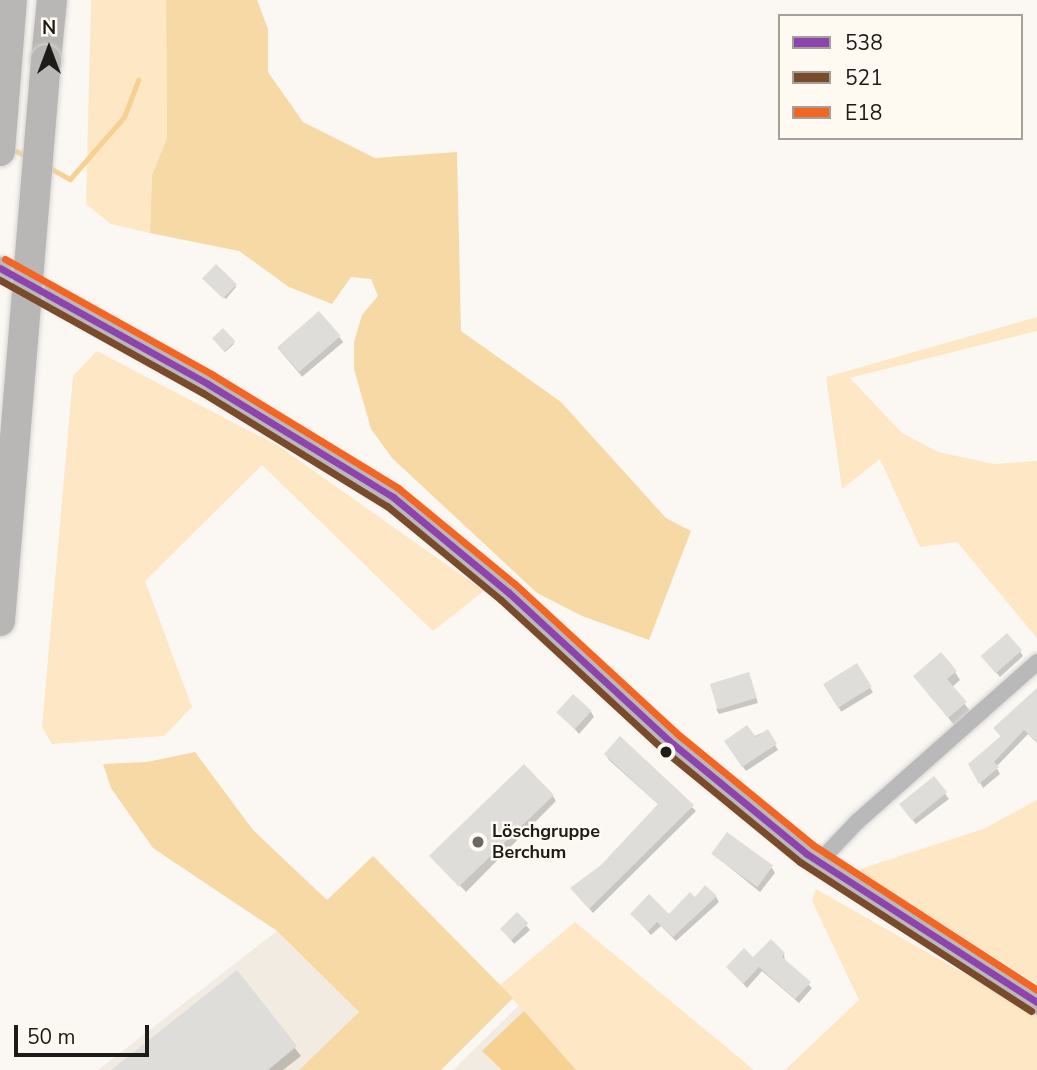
<!DOCTYPE html>
<html>
<head>
<meta charset="utf-8">
<style>
  body { margin:0 }
  #map { position:relative; width:1037px; height:1070px; overflow:hidden; background:#fbf8f4; font-family:"Nunito Sans",sans-serif }
  div>[style] { position:absolute }
  [style*='--x'] { left:calc(var(--x)*1px); top:calc(var(--y)*1px); width:calc(var(--w)*1px); rotate:calc(var(--a)*1deg) }
  .built>* { inset:0; background:#f1ebe2 }
  .green>* { inset:0; background:#fde7c4 }
  .forest>* { inset:0; background:#f6d9a5 }
  .water>* { inset:0; background:#f6d191 }
  .shadow>* { inset:0; background:#0003; transform-origin:0 0 }
  .stream>* { height:5px; margin:-2.5px; padding:0 2.5px; transform-origin:2.5px; border-radius:2.5px; background:#f6d191 }
  .building>* { inset:0; background:#dfddda; transform-origin:0 0 }
  .roads { filter:drop-shadow(0 0 2px #d6d5d2) drop-shadow(0 0 2px #d6d5d2) }
  .minor>* { height:16px; margin:-8px; padding:0 8px; transform-origin:8px; border-radius:8px; background:#bab9b9 }
  .secondary>* { height:23px; margin:-11.5px; padding:0 11.5px; transform-origin:11.5px; border-radius:11.5px; background:#bab8b8 }
  .motorway>* { height:30px; margin:-15px; padding:0 15px; transform-origin:15px; border-radius:15px; background:#b8b7b5 }
  .bridges { filter:drop-shadow(0 0 2px #d6d5d2) drop-shadow(0 0 2px #d6d5d2) }
  .motorway-bridge>* { height:30px; margin:-15px; padding:0 15px; transform-origin:15px; border-radius:15px; background:#b8b7b5 }
  .bus-1>* { height:7px; margin:-3.5px; padding:0 3.5px; transform-origin:3.5px; border-radius:3.5px; background:#8e44ad }
  .bus-2>* { height:7px; margin:-3.5px; padding:0 3.5px; transform-origin:3.5px; border-radius:3.5px; background:#7a4b2a }
  .bus-3>* { height:7px; margin:-3.5px; padding:0 3.5px; transform-origin:3.5px; border-radius:3.5px; background:#f26522 }
  .dots>* { width:19px; height:19px; translate:-50% -50%; box-sizing:border-box; border:4px solid #fef9f1; border-radius:50% }
  span { translate:-50% -50%; white-space:nowrap; text-align:center; line-height:1.15; -webkit-text-stroke:5px #fef9f1; paint-order:stroke }
  .poi-label { font-size:18px; color:#1c1b18; font-weight:700 }
  .left { translate:0 -50%; text-align:left }
  .legend { position:absolute; left:778px; top:14px; width:245px; height:126px; box-sizing:border-box; background:#fef9f1; border:2px solid #a4a09a; margin:0; padding:9px 12px; list-style:none; font-size:21px; color:#1c1b18 }
  .legend li { display:flex; align-items:center; gap:14px; height:35px }
  .legend b { width:35px; border:2px solid #a4a09a }
  .north { position:absolute; left:14px; top:14px; width:70px; height:70px; -webkit-text-stroke:5px #fef9f1; paint-order:stroke; rotate:0deg; font-size:19px; font-weight:700; line-height:28px; text-align:center; color:#1c1b18 }
  .north::after { content:''; display:block; margin:auto; width:24px; height:32px; background:#1c1b18; clip-path:polygon(50% 0,100% 100%,50% 72%,0 100%) }
  .scale { position:absolute; left:14px; top:1025px; width:135px; height:32px; box-sizing:border-box; border:4px solid #1c1b18; border-top:0; padding-left:9px; font-size:21px; line-height:24px; white-space:nowrap; color:#1c1b18; -webkit-text-stroke:5px #fef9f1; paint-order:stroke }
</style>
</head>
<body>
<div id="map">
  <div class="built">
    <i style="clip-path:polygon(277px 931px,359px 1012px,299px 1070px,98px 1070px)"></i>
    <i style="clip-path:polygon(519px 1005px,576px 1070px,453px 1070px)"></i>
  </div>
  <div class="green">
    <i style="clip-path:polygon(91px 0,166px 0,167px 138px,152px 175px,150px 233px,111px 224px,86px 204px)"></i>
    <i style="clip-path:polygon(1037px 317px,1037px 331px,850px 378px,902px 433px,938px 452px,994px 464px,1037px 461px,1037px 638px,957px 542px,920px 547px,880px 459px,842px 489px,826px 377px)"></i>
    <i style="clip-path:polygon(97px 351px,280px 447px,484px 591px,433px 631px,262px 465px,145px 581px,192px 707px,164px 736px,52px 744px,42px 727px,73px 376px)"></i>
    <i style="clip-path:polygon(1037px 800px,1037px 984px,857px 870px,983px 829px)"></i>
    <i style="clip-path:polygon(816px 889px,1037px 1015px,1037px 1070px,785px 1070px,859px 1000px,812px 901px)"></i>
    <i style="clip-path:polygon(575px 922px,754px 1070px,576px 1070px,500px 985px)"></i>
  </div>
  <div class="forest">
    <i style="clip-path:polygon(166px 0,257px 0,268px 29px,268px 72px,303px 122px,375px 158px,457px 152px,461px 331px,561px 402px,666px 518px,691px 531px,649px 640px,582px 616px,537px 593px,392px 458px,371px 429px,354px 369px,354px 342px,362px 315px,378px 296px,371px 279px,351px 277px,332px 304px,289px 287px,239px 251px,150px 233px,152px 175px,167px 138px)"></i>
    <i style="clip-path:polygon(195px 752px,253px 830px,327px 900px,373px 856px,513px 998px,441px 1070px,299px 1070px,359px 1012px,277px 931px,153px 848px,111px 788px,103px 764px,147px 762px)"></i>
  </div>
  <div class="water">
    <i style="clip-path:polygon(524px 1011px,576px 1070px,502px 1070px,482px 1051px)"></i>
  </div>
  <div class="shadow">
    <i style="clip-path:polygon(206px 281px,235px 285px,236px 287px,226px 299px)"></i>
    <i style="left:319px;top:313px;width:38px;height:54px;rotate:50deg"></i>
    <i style="clip-path:polygon(215px 341px,233px 342px,234px 344px,225px 352px)"></i>
    <i style="clip-path:polygon(1020px 651px,1023px 656px,1000px 677px,983px 657px)"></i>
    <i style="left:857px;top:666px;width:31px;height:37px;rotate:59deg"></i>
    <i style="clip-path:polygon(955px 672px,960px 680px,952px 687px,970px 711px,954px 725px,915px 676px)"></i>
    <i style="clip-path:polygon(748px 674px,758px 703px,719px 714px,716px 709px)"></i>
    <i style="clip-path:polygon(1037px 690px,1037px 743px,1028px 734px,996px 767px,1000px 774px,983px 788px,970px 764px,1002px 738px,995px 729px)"></i>
    <i style="clip-path:polygon(559px 712px,591px 712px,594px 717px,579px 734px)"></i>
    <i style="clip-path:polygon(767px 731px,778px 750px,746px 771px,729px 746px)"></i>
    <i style="clip-path:polygon(620px 739px,696px 811px,593px 913px,572px 889px,602px 866px,659px 805px,609px 760px,606px 755px)"></i>
    <i style="clip-path:polygon(934px 779px,949px 799px,916px 824px,905px 810px)"></i>
    <i style="clip-path:polygon(553px 796px,556px 801px,466px 892px,434px 858px)"></i>
    <i style="clip-path:polygon(713px 854px,772px 868px,775px 873px,760px 892px)"></i>
    <i style="clip-path:polygon(716px 897px,719px 902px,676px 941px,661px 926px,651px 935px,632px 914px,669px 916px,695px 899px)"></i>
    <i style="left:517px;top:915px;width:20px;height:21px;rotate:49deg"></i>
    <i style="clip-path:polygon(784px 954px,785px 962px,812px 988px,799px 1003px,762px 971px,747px 988px,728px 967px)"></i>
    <i style="clip-path:polygon(236px 973px,301px 1056px,283px 1070px,114px 1070px)"></i>
  </div>
  <div class="stream">
    <i style="--x:10;--y:148;--w:22;--a:27"></i>
    <i style="--x:48;--y:167;--w:25;--a:29"></i>
    <i style="--x:70;--y:179;--w:82;--a:-48.9"></i>
    <i style="--x:124;--y:117;--w:40;--a:-69"></i>
  </div>
  <div class="building">
    <i style="left:216px;top:264px;width:29px;height:20px;rotate:44deg"></i>
    <i style="left:319px;top:311px;width:33px;height:55px;rotate:49deg"></i>
    <i style="left:223px;top:328px;width:18px;height:15px;rotate:47deg"></i>
    <i style="left:1007px;top:633px;width:23px;height:35px;rotate:49deg"></i>
    <i style="clip-path:polygon(941px 652px,957px 671px,947px 679px,967px 702px,948px 718px,913px 676px)"></i>
    <i style="left:857px;top:663px;width:28px;height:40px;rotate:58deg"></i>
    <i style="left:749px;top:672px;width:27px;height:41px;rotate:73deg"></i>
    <i style="clip-path:polygon(1037px 688px,1037px 742px,1024px 730px,994px 762px,999px 767px,979px 784px,968px 764px,1001px 736px,993px 728px)"></i>
    <i style="left:573px;top:694px;width:25px;height:25px;rotate:42deg"></i>
    <i style="clip-path:polygon(747px 725px,756px 737px,768px 729px,777px 744px,742px 767px,724px 741px)"></i>
    <i style="clip-path:polygon(620px 736px,694px 805px,589px 909px,570px 888px,601px 865px,658px 804px,604px 754px)"></i>
    <i style="left:524px;top:764px;width:43px;height:132px;rotate:46deg"></i>
    <i style="left:934px;top:776px;width:21px;height:45px;rotate:51deg"></i>
    <i style="left:727px;top:832px;width:57px;height:27px;rotate:36deg"></i>
    <i style="clip-path:polygon(705px 885px,717px 896px,673px 937px,657px 922px,648px 931px,630px 914px,649px 894px,669px 914px,690px 892px,695px 897px)"></i>
    <i style="left:517px;top:912px;width:16px;height:24px;rotate:45deg"></i>
    <i style="clip-path:polygon(771px 939px,785px 953px,782px 957px,811px 982px,795px 999px,759px 967px,743px 984px,726px 967px,744px 948px,753px 957px)"></i>
    <i style="clip-path:polygon(237px 970px,297px 1046px,268px 1070px,111px 1070px)"></i>
  </div>
  <div class="roads">
    <div class="minor">
      <i style="--x:819;--y:862;--w:55;--a:-46.5"></i>
      <i style="--x:857;--y:822;--w:241;--a:-41.6"></i>
    </div>
    <div class="secondary">
      <i style="--x:0;--y:268;--w:238;--a:29.1"></i>
      <i style="--x:208;--y:384;--w:217;--a:31.4"></i>
      <i style="--x:393;--y:497;--w:149;--a:39.6"></i>
      <i style="--x:508;--y:592;--w:224;--a:42.7"></i>
      <i style="--x:673;--y:744;--w:173;--a:39.4"></i>
      <i style="--x:807;--y:854;--w:274;--a:32.8"></i>
    </div>
    <div class="motorway">
      <i style="--x:46;--y:60;--w:60;--a:-84.3"></i>
      <i style="--x:0;--y:151;--w:151;--a:-85.5"></i>
    </div>
  </div>
  <div class="bridges">
    <div class="motorway-bridge">
      <i style="--x:0;--y:621;--w:563;--a:-85.31"></i>
    </div>
  </div>
  <div class="bus-1">
    <i style="--x:0;--y:268;--w:238;--a:29.1"></i>
    <i style="--x:208;--y:384;--w:217;--a:31.4"></i>
    <i style="--x:393;--y:497;--w:149;--a:39.6"></i>
    <i style="--x:508;--y:592;--w:224;--a:42.7"></i>
    <i style="--x:673;--y:744;--w:173;--a:39.4"></i>
    <i style="--x:807;--y:854;--w:274;--a:32.8"></i>
  </div>
  <div class="bus-2">
    <i style="--x:0;--y:280;--w:232;--a:29.1"></i>
    <i style="--x:203;--y:393;--w:216;--a:31.6"></i>
    <i style="--x:387;--y:506;--w:148;--a:39.5"></i>
    <i style="--x:501;--y:600;--w:224;--a:42.7"></i>
    <i style="--x:666;--y:752;--w:173;--a:39.4"></i>
    <i style="--x:800;--y:862;--w:275;--a:32.8"></i>
  </div>
  <div class="bus-3">
    <i style="--x:5;--y:259;--w:238;--a:29.1"></i>
    <i style="--x:213;--y:375;--w:217;--a:31.4"></i>
    <i style="--x:398;--y:488;--w:151;--a:39.4"></i>
    <i style="--x:515;--y:584;--w:224;--a:42.7"></i>
    <i style="--x:680;--y:736;--w:172;--a:39.3"></i>
    <i style="--x:813;--y:845;--w:267;--a:32.9"></i>
  </div>
  <div class="dots">
    <i style="left:666px;top:752px;background:#1c1b18"></i>
    <i style="left:478px;top:842px;background:#6a6865"></i>
  </div>
  <div class="poi-label">
    <span class="left" style="left:492px;top:842px">Löschgruppe<br>Berchum</span>
  </div>
  <ul class="legend">
  <li><b style="height:9px;background:#8e44ad"></b>538</li>
  <li><b style="height:9px;background:#7a4b2a"></b>521</li>
  <li><b style="height:9px;background:#f26522"></b>E18</li>
  </ul>
  <div class="north">N</div>
  <div class="scale">50 m</div>
</div>
</body>
</html>
